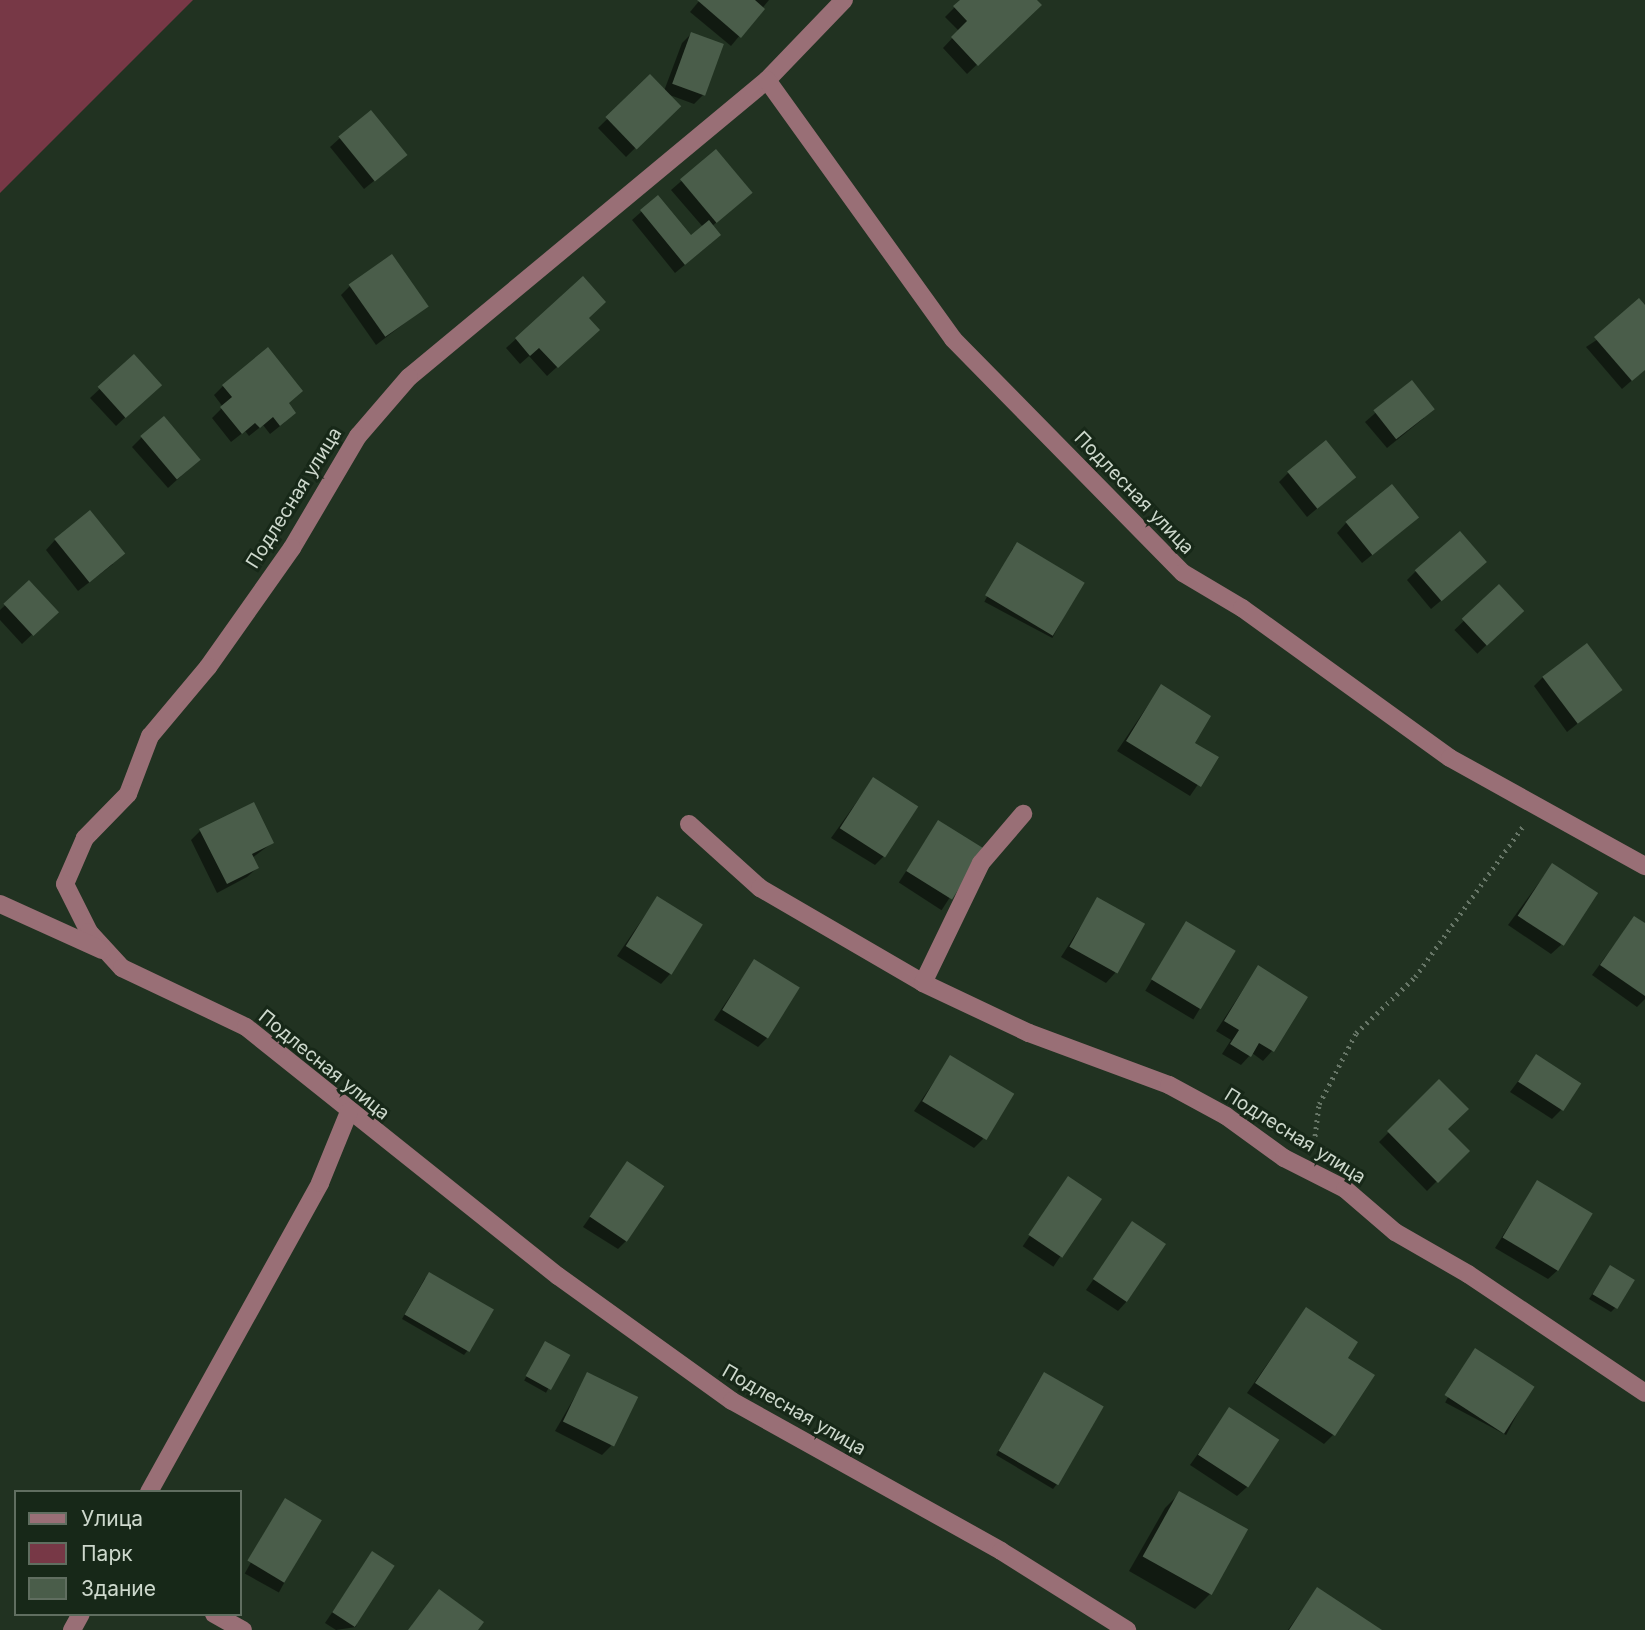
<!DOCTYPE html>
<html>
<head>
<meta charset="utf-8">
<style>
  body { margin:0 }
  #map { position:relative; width:1645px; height:1630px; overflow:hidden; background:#213221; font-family:Inter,sans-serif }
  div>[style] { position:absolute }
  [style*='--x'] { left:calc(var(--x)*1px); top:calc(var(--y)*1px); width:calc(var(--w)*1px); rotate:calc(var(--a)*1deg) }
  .green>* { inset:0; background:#773846 }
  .shadow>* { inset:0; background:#0007; transform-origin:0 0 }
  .building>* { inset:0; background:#4a5d4a; transform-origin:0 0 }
  .path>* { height:4.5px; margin-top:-2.25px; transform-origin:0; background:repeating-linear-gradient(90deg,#677667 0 2px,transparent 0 7px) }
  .minor>* { height:18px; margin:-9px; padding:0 9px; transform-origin:9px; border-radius:9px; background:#996f76 }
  span { translate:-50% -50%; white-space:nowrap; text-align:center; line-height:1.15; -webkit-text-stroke:6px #172818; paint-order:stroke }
  .street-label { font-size:19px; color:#cdd8cc }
  .legend { position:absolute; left:14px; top:1490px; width:228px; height:126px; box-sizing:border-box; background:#172818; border:2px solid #606e60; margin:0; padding:9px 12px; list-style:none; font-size:21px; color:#cdd8cc }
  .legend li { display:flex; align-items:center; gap:14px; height:35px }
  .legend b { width:35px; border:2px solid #606e60 }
</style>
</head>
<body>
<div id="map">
  <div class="green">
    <i style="clip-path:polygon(0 0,193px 0,0 193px)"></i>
  </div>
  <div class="shadow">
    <i style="clip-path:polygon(700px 0,769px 0,731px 46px,690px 12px)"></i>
    <i style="clip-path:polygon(962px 0,1035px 0,1039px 5px,967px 74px,943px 48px,959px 31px,945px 17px)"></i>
    <i style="clip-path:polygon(691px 34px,703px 95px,694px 104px,667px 94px,678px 106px,626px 157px,598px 128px,650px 77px,664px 91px,682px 43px)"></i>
    <i style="clip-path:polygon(340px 138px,395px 164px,364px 189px,330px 147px)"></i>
    <i style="clip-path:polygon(716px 151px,741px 202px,712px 226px,710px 244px,675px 273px,632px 220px,658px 197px,691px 237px,703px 227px,671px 190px)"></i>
    <i style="clip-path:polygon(583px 278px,588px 339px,547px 376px,529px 356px,520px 364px,506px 348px)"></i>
    <i style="clip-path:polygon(350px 286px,427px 306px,376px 345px,341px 295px)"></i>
    <i style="clip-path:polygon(1645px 308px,1645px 369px,1622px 389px,1586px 347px)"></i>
    <i style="clip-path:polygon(134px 357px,150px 394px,116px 426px,90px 398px)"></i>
    <i style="clip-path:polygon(1411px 382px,1424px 418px,1387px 448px,1365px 422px)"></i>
    <i style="clip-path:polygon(223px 386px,287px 403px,285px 422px,270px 434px,263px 425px,249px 436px,245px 431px,231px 442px,212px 418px,223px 407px,214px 395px)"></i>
    <i style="clip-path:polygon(142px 437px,189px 469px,168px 488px,132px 447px)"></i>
    <i style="clip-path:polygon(1288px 473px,1344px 486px,1307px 517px,1279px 482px)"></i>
    <i style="clip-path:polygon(1346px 523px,1407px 527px,1362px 563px,1337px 533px)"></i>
    <i style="clip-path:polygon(55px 540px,113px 564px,78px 591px,46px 550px)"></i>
    <i style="left:1013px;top:548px;width:77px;height:61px;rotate:28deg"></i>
    <i style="clip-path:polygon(1416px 571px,1475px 572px,1431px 609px,1407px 580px)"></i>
    <i style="clip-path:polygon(29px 583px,56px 612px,22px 644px,0 620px,0 610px)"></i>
    <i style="left:1499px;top:587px;width:33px;height:62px;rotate:46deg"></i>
    <i style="clip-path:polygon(1543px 677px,1620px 690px,1567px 732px,1534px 686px)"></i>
    <i style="clip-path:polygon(1161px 686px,1193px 743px,1216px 758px,1190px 796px,1117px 751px)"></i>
    <i style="clip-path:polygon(873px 779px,884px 856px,875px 865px,831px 838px)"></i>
    <i style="left:938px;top:822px;width:51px;height:72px;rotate:33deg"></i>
    <i style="clip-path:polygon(200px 831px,272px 843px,252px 858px,257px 868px,247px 877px,217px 893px,191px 840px)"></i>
    <i style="clip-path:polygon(1552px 865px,1561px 945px,1551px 954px,1508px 925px)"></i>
    <i style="clip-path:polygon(657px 898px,670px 974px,661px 984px,617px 956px)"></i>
    <i style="clip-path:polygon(1098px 899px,1115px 973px,1106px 983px,1061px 957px)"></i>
    <i style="clip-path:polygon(1634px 918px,1645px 925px,1645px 999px,1637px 1007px,1592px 975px)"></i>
    <i style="left:1186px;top:923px;width:56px;height:79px;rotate:31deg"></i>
    <i style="clip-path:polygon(754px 961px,767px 1038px,758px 1047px,714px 1020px)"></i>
    <i style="clip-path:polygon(1258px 967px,1306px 997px,1272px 1051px,1263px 1061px,1252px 1053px,1241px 1065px,1222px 1054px,1231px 1040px,1216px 1031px)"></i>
    <i style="clip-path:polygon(1537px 1056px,1561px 1110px,1552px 1119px,1510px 1092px)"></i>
    <i style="clip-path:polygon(951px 1057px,983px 1139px,974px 1148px,914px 1111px)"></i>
    <i style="clip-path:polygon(1439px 1082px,1446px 1129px,1467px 1151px,1427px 1191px,1379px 1142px)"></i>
    <i style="clip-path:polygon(627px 1164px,627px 1240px,618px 1249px,583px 1227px)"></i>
    <i style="left:1068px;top:1179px;width:37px;height:81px;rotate:34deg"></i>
    <i style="clip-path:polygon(1537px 1182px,1558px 1270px,1548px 1279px,1495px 1248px)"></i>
    <i style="clip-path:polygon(1133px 1224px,1127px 1301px,1118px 1311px,1086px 1290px)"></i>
    <i style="clip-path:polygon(1610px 1267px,1615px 1308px,1611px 1312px,1589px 1299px)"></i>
    <i style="clip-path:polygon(425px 1278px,468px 1350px,464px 1355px,402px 1319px)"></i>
    <i style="clip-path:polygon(1306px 1309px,1346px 1358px,1334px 1434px,1324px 1444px,1247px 1393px)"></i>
    <i style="left:545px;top:1343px;width:25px;height:43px;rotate:29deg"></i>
    <i style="left:1471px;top:1354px;width:69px;height:55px;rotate:28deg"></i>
    <i style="clip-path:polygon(588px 1374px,611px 1446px,602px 1455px,555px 1431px)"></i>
    <i style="clip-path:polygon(1040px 1379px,1057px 1484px,1053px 1489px,996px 1455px)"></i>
    <i style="clip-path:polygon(1229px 1410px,1247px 1487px,1237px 1496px,1190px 1465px)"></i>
    <i style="clip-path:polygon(1179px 1494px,1245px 1531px,1210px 1594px,1195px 1609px,1129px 1571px,1165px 1508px)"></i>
    <i style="left:285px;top:1501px;width:39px;height:83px;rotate:29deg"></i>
    <i style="clip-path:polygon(372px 1553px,356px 1627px,336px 1630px,325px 1623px)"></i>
    <i style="clip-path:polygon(1317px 1589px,1379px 1630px,1288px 1630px)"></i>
  </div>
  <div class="building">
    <i style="clip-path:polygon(697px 0,755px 0,765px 9px,741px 38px)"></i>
    <i style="clip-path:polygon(960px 0,1037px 0,1042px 5px,978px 66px,951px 37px,967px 21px,953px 6px)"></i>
    <i style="left:691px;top:32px;width:35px;height:55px;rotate:20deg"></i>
    <i style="left:650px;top:74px;width:45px;height:62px;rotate:46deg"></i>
    <i style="left:371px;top:110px;width:58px;height:42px;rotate:51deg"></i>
    <i style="left:716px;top:149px;width:57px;height:47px;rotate:50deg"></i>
    <i style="clip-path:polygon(658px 195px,691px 235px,709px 220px,721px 235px,685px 265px,640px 210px)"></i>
    <i style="left:392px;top:254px;width:64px;height:53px;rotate:55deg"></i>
    <i style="clip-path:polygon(583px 276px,606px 302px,589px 318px,600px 330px,558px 368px,539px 348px,530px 356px,515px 338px)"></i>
    <i style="clip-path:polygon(1639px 298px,1645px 305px,1645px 370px,1632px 381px,1594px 337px)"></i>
    <i style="clip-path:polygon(268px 347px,303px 391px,289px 403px,296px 413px,280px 426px,273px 417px,260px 428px,255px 423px,242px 434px,220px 407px,232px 397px,222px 385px)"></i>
    <i style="left:134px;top:354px;width:42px;height:49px;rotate:48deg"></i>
    <i style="left:1412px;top:380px;width:37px;height:49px;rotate:52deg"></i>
    <i style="left:164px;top:416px;width:57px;height:31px;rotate:50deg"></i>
    <i style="left:1326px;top:440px;width:48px;height:50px;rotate:51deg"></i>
    <i style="left:1392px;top:484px;width:43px;height:60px;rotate:51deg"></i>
    <i style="left:90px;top:510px;width:56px;height:46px;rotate:51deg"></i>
    <i style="left:1460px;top:531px;width:41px;height:60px;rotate:49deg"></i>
    <i style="left:1017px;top:542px;width:79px;height:62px;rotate:31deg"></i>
    <i style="left:29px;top:580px;width:44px;height:35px;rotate:47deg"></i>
    <i style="left:1499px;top:584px;width:37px;height:51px;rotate:47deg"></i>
    <i style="left:1587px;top:643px;width:59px;height:56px;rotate:53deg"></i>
    <i style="clip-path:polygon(1161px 684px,1211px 716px,1195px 743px,1219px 757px,1201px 787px,1126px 741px)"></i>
    <i style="left:873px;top:777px;width:54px;height:61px;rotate:33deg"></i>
    <i style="clip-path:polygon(254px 802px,274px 843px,252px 854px,259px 868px,227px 884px,199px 829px)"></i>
    <i style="left:938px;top:820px;width:54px;height:60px;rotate:32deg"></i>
    <i style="left:1552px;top:863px;width:55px;height:63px;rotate:33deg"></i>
    <i style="left:657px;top:896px;width:54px;height:59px;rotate:32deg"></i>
    <i style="left:1097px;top:897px;width:55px;height:57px;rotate:29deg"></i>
    <i style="clip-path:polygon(1634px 916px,1645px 923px,1645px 996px,1600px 965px)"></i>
    <i style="left:1186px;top:921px;width:58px;height:68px;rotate:31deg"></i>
    <i style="left:754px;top:959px;width:54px;height:60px;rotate:32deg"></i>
    <i style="clip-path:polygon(1258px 965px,1308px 997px,1274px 1052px,1259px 1043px,1251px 1057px,1230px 1044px,1239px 1030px,1224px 1021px)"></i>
    <i style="left:1536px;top:1054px;width:54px;height:33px;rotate:33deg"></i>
    <i style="left:950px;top:1055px;width:75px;height:54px;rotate:31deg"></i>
    <i style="clip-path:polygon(1439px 1079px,1469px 1109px,1448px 1129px,1470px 1151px,1438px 1183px,1387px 1131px)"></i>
    <i style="left:627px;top:1161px;width:45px;height:67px;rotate:34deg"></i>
    <i style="left:1068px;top:1176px;width:41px;height:71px;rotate:34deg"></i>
    <i style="left:1537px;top:1180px;width:65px;height:67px;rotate:31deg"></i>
    <i style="left:1132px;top:1221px;width:41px;height:70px;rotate:34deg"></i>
    <i style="left:1610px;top:1265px;width:29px;height:34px;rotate:31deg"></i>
    <i style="left:429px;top:1272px;width:75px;height:49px;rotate:30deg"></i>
    <i style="clip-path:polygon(1306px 1307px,1358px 1342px,1348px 1358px,1375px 1375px,1335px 1436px,1255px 1383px)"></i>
    <i style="left:545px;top:1341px;width:29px;height:40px;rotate:29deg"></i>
    <i style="left:1475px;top:1348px;width:71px;height:56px;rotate:33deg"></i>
    <i style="left:587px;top:1372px;width:57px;height:55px;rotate:26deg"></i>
    <i style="left:1044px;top:1372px;width:69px;height:91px;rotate:30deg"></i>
    <i style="left:1229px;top:1407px;width:60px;height:57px;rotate:33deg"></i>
    <i style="left:1179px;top:1491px;width:79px;height:75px;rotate:29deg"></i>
    <i style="left:285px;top:1498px;width:43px;height:73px;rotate:31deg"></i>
    <i style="left:372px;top:1551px;width:27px;height:73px;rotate:33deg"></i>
    <i style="clip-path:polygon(1317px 1587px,1382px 1630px,1289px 1630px)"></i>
    <i style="clip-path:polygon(439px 1589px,484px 1622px,478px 1630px,408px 1630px)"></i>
  </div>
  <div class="path">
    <i style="--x:1314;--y:1143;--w:39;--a:-83"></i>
    <i style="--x:1319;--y:1104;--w:80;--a:-62.5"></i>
    <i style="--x:1356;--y:1033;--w:81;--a:-43.5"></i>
    <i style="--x:1415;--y:977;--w:186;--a:-54.4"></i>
  </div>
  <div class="minor">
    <i style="--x:844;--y:0;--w:111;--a:133.9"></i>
    <i style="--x:767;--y:80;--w:465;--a:140.3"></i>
    <i style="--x:409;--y:377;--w:78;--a:130.8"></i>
    <i style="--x:358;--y:436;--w:130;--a:120.5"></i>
    <i style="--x:292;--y:548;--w:146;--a:125.2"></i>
    <i style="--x:208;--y:667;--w:90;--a:130"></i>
    <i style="--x:150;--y:736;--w:62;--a:110.8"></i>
    <i style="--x:128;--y:794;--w:62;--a:134.3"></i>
    <i style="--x:85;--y:838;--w:50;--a:113.5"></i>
    <i style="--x:65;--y:884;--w:54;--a:63.4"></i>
    <i style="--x:89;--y:932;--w:49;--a:47.5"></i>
    <i style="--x:122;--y:968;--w:137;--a:25.4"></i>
    <i style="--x:246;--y:1027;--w:399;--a:38.6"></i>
    <i style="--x:558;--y:1276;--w:214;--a:35.7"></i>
    <i style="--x:732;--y:1401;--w:308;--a:29.1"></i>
    <i style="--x:1001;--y:1551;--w:149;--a:32.1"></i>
    <i style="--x:767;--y:80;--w:319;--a:54.3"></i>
    <i style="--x:953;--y:339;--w:328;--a:45.5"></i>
    <i style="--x:1183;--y:573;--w:69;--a:30.7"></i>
    <i style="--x:1242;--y:608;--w:256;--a:35.8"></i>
    <i style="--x:1450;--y:758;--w:223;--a:29"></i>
    <i style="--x:689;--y:824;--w:96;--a:42"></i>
    <i style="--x:760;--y:888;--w:189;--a:30.2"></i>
    <i style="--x:923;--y:983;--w:117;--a:25.3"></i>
    <i style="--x:1029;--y:1033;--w:149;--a:20.4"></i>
    <i style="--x:1169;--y:1085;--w:65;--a:28.5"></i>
    <i style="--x:1226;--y:1116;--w:72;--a:35.9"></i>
    <i style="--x:1284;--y:1158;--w:68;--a:26.9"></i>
    <i style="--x:1345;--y:1189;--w:66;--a:40.7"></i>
    <i style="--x:1395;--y:1232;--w:84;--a:29.9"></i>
    <i style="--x:1468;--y:1274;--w:213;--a:33.9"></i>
    <i style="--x:0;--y:904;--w:112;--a:24.3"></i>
    <i style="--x:923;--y:983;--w:133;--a:-64.2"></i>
    <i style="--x:981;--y:863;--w:65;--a:-49.4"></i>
    <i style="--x:149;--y:1492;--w:353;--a:-61"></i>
    <i style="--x:320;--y:1183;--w:77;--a:-67.8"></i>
    <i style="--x:214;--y:1614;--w:33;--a:29"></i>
    <i style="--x:72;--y:1630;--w:18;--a:-61"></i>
  </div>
  <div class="street-label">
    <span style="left:1134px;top:493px;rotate:46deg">Подлесная улица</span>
    <span style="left:294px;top:498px;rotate:-58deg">Подлесная улица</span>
    <span style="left:324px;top:1065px;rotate:39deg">Подлесная улица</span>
    <span style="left:1295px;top:1136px;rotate:32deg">Подлесная улица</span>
    <span style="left:794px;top:1410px;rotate:30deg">Подлесная улица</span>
  </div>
  <ul class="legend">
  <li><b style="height:9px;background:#996f76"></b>Улица</li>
  <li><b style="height:19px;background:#773846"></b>Парк</li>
  <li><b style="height:19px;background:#4a5d4a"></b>Здание</li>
  </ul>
</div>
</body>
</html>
